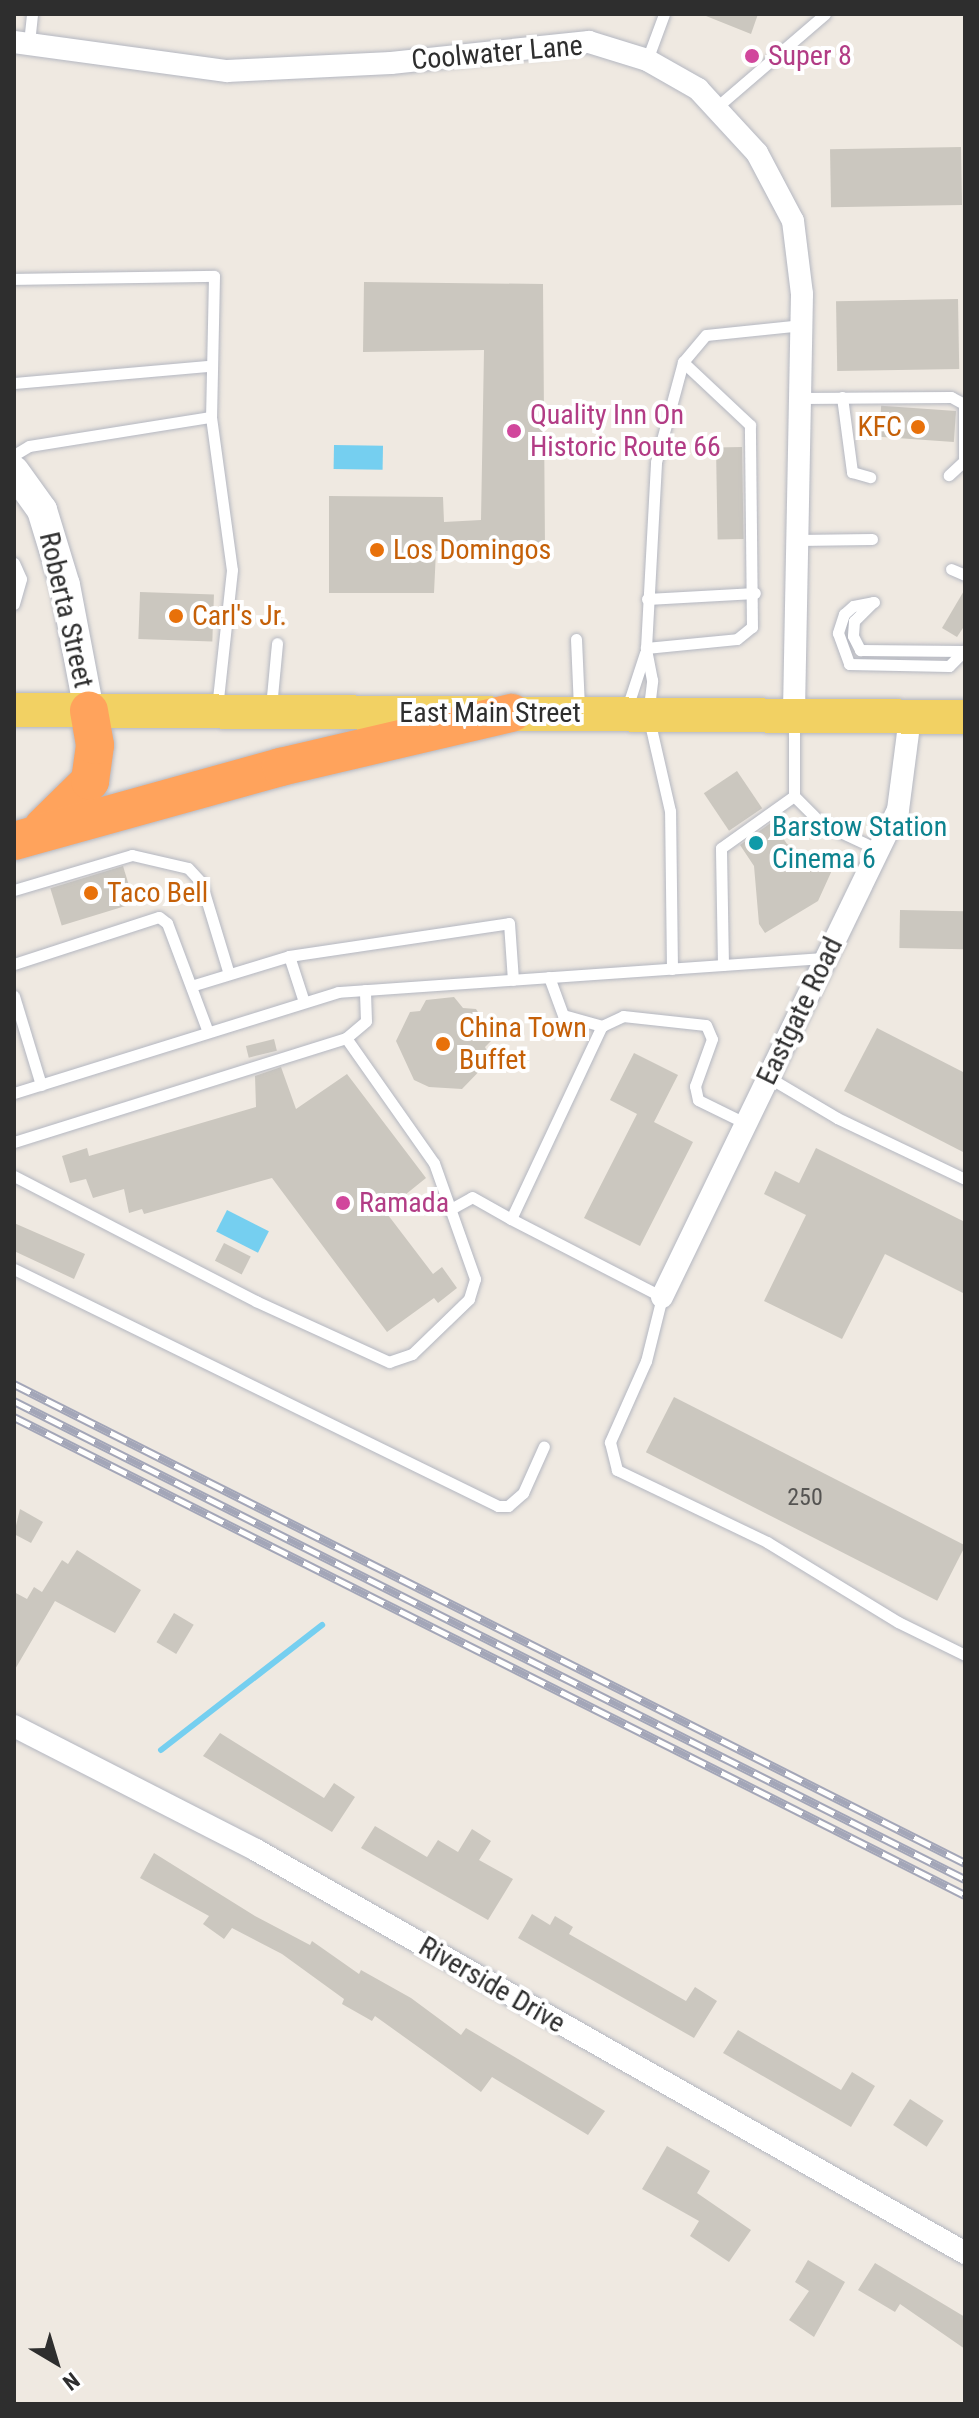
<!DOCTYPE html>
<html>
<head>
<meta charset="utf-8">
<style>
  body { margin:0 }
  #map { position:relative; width:979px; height:2418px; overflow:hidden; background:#efe9e1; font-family:"Roboto Condensed",sans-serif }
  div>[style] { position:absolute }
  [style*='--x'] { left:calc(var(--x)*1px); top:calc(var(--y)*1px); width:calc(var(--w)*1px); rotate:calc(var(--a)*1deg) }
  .water>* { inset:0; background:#75cff0; transform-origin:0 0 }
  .stream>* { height:6px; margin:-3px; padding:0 3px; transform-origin:3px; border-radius:3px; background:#75cff0 }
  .building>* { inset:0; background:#cbc7bf; transform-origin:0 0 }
  .roads { filter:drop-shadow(0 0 2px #b4b7c1) drop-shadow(0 0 2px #b4b7c1) }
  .lane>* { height:11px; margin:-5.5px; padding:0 5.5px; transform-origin:5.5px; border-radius:5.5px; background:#fff }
  .street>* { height:22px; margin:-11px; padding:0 11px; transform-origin:11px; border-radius:11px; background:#fff }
  .secondary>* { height:30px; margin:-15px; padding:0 15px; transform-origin:15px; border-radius:15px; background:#fff }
  .primary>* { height:34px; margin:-17px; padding:0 17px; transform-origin:17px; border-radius:17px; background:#f2d163 }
  .highway>* { height:38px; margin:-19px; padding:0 19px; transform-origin:19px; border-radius:19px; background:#ffa35c }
  .rail>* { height:9px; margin-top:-4.5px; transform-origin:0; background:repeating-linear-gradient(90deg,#fff 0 18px,#a3a6b8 0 36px); box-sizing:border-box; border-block:2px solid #a3a6b8 }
  .dots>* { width:22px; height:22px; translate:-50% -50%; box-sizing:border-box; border:4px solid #fff; border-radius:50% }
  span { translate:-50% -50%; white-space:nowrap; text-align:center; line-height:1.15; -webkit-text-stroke:8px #fff; paint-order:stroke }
  .number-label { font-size:24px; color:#555452 }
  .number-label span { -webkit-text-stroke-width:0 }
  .street-label { font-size:28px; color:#2e2e2e }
  .hotel-label { font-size:28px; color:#b23c85 }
  .left { translate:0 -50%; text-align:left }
  .food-label { font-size:28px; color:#c56008 }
  .right { translate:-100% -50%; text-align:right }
  .culture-label { font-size:28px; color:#0d838f }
  .frame { position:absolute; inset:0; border:16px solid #2e2e2e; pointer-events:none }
  .north { position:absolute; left:16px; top:2322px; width:80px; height:80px; -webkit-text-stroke:6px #fff; paint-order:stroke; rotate:142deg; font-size:22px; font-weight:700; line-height:32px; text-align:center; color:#2e2e2e }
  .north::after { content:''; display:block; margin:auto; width:28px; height:36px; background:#2e2e2e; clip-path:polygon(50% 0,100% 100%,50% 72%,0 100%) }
</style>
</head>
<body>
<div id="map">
  <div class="water">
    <i style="left:334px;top:445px;width:49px;height:24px;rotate:1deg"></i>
    <i style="left:227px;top:1210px;width:47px;height:24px;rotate:27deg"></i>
  </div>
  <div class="stream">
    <i style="--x:161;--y:1750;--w:204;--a:-37.8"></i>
  </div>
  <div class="building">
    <i style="clip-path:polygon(701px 14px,758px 14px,751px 34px)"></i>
    <i style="left:961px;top:147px;width:58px;height:131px;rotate:89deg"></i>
    <i style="clip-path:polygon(364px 282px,543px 284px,545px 548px,436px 551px,434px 593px,329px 593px,329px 496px,443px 497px,444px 522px,481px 520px,484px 350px,363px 352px)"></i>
    <i style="left:958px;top:299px;width:70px;height:122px;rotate:89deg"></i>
    <i style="left:956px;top:411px;width:31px;height:75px;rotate:94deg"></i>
    <i style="left:742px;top:447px;width:92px;height:26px;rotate:89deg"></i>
    <i style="clip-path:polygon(965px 589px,965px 625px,957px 637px,942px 628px)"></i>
    <i style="left:140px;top:592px;width:74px;height:47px;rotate:2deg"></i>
    <i style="left:737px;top:771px;width:45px;height:40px;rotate:56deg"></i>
    <i style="clip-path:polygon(772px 822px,787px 844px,833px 868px,818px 901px,765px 933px,759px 924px,754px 866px,740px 845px)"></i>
    <i style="left:123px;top:866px;width:39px;height:76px;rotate:73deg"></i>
    <i style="left:900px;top:910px;width:65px;height:38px;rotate:1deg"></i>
    <i style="clip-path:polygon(454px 997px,463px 1008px,476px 1009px,494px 1038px,485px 1047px,491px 1059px,462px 1089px,429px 1087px,414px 1080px,396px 1041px,410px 1012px,420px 1011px,426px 1000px)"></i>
    <i style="clip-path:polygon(877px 1028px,965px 1073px,965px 1153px,844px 1091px)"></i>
    <i style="left:274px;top:1039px;width:12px;height:29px;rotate:76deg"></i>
    <i style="clip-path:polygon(634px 1053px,678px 1075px,654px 1122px,693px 1142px,640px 1246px,584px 1218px,637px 1114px,610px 1100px)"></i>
    <i style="clip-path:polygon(281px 1067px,296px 1109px,347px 1074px,426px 1178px,385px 1211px,433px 1274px,442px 1267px,457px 1288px,438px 1303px,434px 1298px,387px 1332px,272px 1178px,144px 1214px,142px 1209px,129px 1213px,124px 1189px,93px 1198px,86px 1179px,70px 1183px,62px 1156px,87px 1148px,89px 1156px,256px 1107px,255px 1076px)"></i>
    <i style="clip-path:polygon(816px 1148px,965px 1222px,965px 1294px,885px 1254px,842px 1339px,764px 1301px,806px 1215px,764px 1194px,775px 1171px,799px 1183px)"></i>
    <i style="clip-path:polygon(14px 1223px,85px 1254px,74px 1279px,14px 1251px)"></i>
    <i style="left:224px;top:1243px;width:30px;height:20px;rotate:27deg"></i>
    <i style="left:674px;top:1397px;width:327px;height:62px;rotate:27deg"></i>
    <i style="clip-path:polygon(20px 1509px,43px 1522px,31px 1543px,14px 1534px)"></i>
    <i style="clip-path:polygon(77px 1550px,141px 1590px,115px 1633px,55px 1601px,14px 1671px,14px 1592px,27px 1599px,34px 1587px,42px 1592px,62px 1560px,68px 1564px)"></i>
    <i style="left:174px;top:1613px;width:23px;height:34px;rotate:31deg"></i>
    <i style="clip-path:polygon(220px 1733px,324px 1798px,334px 1783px,355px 1797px,332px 1832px,203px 1756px)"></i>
    <i style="clip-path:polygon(375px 1826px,427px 1857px,438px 1840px,458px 1852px,472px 1829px,491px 1841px,479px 1860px,513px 1879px,488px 1920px,361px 1848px)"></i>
    <i style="clip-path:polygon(154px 1853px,255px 1916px,310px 1945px,312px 1941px,359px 1974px,361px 1970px,411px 1998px,461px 2035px,466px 2028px,605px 2111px,588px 2135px,492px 2077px,481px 2092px,375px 2016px,372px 2021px,342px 2004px,344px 1999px,282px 1954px,232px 1928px,224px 1939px,203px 1924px,209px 1916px,140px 1878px)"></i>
    <i style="clip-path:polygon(532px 1914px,550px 1925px,555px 1916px,573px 1927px,569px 1934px,686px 2001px,695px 1987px,717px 2001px,694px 2038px,518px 1938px)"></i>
    <i style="clip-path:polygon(738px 2030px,841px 2090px,852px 2072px,875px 2086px,851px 2127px,723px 2053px)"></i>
    <i style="left:910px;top:2099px;width:40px;height:31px;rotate:33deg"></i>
    <i style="clip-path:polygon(667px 2146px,710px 2171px,697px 2193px,751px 2230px,729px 2262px,690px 2236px,699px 2221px,642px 2189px)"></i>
    <i style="clip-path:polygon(808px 2260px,845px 2282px,814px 2337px,789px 2320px,809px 2291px,795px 2282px)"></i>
    <i style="clip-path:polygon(875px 2263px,965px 2317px,965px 2349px,900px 2304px,895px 2312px,858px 2290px)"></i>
  </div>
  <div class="roads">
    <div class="lane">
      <i style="--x:29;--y:43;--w:29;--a:-84"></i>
      <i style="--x:647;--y:60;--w:49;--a:-69.7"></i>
      <i style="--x:718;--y:106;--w:141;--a:-40.7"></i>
      <i style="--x:14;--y:279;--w:200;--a:-0.9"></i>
      <i style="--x:214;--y:276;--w:141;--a:91.2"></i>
      <i style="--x:211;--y:417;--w:154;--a:82.2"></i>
      <i style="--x:232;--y:570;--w:138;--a:96.2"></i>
      <i style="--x:14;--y:383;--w:197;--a:-5"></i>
      <i style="--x:842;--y:397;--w:76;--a:82.4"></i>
      <i style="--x:852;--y:472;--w:19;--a:16"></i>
      <i style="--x:801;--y:398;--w:150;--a:-0.4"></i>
      <i style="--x:951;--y:397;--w:15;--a:28"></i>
      <i style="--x:964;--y:404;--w:57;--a:90"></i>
      <i style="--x:964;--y:461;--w:21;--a:137"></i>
      <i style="--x:14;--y:455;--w:17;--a:-31"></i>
      <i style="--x:29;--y:446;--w:184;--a:-9.1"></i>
      <i style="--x:797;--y:540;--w:75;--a:-0.8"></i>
      <i style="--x:14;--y:563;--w:17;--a:66"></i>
      <i style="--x:21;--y:579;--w:26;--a:106"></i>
      <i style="--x:951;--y:569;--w:15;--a:23"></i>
      <i style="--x:647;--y:599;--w:108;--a:-3.2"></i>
      <i style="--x:873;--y:602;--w:27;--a:135"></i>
      <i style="--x:854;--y:621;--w:15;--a:94"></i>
      <i style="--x:853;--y:636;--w:16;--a:63"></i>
      <i style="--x:860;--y:650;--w:104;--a:0.6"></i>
      <i style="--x:874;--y:602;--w:21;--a:169"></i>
      <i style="--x:853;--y:606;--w:12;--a:138"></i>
      <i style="--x:844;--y:614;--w:20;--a:108"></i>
      <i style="--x:838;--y:633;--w:33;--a:70"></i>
      <i style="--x:849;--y:664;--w:100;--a:1.1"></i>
      <i style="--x:949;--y:666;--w:23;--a:-45"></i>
      <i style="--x:576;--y:639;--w:70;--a:87.5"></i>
      <i style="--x:646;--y:648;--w:91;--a:-5.6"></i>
      <i style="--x:737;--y:639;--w:19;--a:-39"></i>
      <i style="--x:752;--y:627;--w:202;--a:-90.6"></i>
      <i style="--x:750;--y:425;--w:92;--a:-136.8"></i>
      <i style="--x:271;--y:707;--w:64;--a:-84.6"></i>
      <i style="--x:627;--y:708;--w:58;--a:-71.9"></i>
      <i style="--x:794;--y:720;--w:76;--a:90"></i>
      <i style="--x:794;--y:796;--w:38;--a:45"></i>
      <i style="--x:821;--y:823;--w:64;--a:25"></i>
      <i style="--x:14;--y:890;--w:123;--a:-16.5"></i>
      <i style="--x:132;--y:855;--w:57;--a:13.1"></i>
      <i style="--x:188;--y:868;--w:19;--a:47"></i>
      <i style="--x:201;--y:882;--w:96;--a:73.1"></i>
      <i style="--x:289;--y:956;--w:222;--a:-8.5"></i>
      <i style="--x:509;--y:923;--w:57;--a:86"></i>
      <i style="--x:14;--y:964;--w:152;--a:-18"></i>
      <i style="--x:159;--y:917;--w:10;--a:37"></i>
      <i style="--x:167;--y:923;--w:116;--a:69.4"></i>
      <i style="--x:723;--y:965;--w:117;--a:-91"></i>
      <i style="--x:721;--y:848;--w:90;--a:-35.5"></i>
      <i style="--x:672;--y:969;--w:158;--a:-90.7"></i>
      <i style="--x:670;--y:811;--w:98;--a:-102.9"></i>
      <i style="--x:648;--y:715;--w:35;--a:-83"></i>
      <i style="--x:652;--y:680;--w:33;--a:-101"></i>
      <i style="--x:646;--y:648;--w:186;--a:-86.9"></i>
      <i style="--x:656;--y:462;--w:104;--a:-74.9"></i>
      <i style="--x:683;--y:362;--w:35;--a:-50"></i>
      <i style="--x:706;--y:335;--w:97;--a:-5.9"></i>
      <i style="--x:549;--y:977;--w:40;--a:69.8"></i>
      <i style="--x:563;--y:1015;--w:41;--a:15.8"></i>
      <i style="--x:191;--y:986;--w:102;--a:-17"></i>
      <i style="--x:289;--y:956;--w:48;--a:71.9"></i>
      <i style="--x:14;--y:996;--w:93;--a:73.1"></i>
      <i style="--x:346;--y:1038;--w:26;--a:-40"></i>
      <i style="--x:366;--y:1021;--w:31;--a:-92"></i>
      <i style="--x:768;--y:1077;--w:80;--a:30.7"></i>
      <i style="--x:837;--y:1118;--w:142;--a:25.5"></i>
      <i style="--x:14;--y:1093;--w:339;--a:-17.3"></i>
      <i style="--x:338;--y:992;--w:488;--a:-4"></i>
      <i style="--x:14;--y:1142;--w:348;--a:-17.4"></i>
      <i style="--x:346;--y:1038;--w:153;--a:54.9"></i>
      <i style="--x:434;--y:1163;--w:123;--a:70.5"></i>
      <i style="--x:475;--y:1279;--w:21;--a:107"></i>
      <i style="--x:469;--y:1299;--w:79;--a:136"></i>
      <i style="--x:412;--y:1354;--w:24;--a:161"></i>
      <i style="--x:389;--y:1362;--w:146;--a:-155.4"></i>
      <i style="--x:256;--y:1301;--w:272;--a:-152.7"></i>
      <i style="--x:449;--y:1210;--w:26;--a:-29"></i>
      <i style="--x:472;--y:1197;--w:45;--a:29.4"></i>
      <i style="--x:511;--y:1219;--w:213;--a:-64.8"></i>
      <i style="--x:602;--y:1026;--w:23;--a:-25"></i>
      <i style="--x:623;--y:1016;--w:83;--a:6.2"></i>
      <i style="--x:706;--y:1025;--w:15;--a:67"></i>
      <i style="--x:712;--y:1039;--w:50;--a:109.9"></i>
      <i style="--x:695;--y:1086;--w:14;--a:78"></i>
      <i style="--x:698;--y:1100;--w:52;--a:26.1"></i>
      <i style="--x:511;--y:1219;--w:170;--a:27.3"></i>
      <i style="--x:662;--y:1297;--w:66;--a:104"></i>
      <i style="--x:646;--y:1361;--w:89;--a:114"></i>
      <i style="--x:610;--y:1442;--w:29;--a:76"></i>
      <i style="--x:617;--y:1470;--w:166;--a:25.6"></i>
      <i style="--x:767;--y:1542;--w:153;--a:31.4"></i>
      <i style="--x:898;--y:1622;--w:75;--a:26.2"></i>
      <i style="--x:14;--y:1269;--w:539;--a:26.09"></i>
      <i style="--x:498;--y:1506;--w:10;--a:0"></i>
      <i style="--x:508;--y:1506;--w:20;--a:-41"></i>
      <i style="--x:523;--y:1493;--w:51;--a:-65.9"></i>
    </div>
    <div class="street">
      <i style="--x:14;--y:42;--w:215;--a:7.8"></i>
      <i style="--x:227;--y:71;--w:164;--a:-2.8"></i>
      <i style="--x:391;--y:63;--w:199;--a:-6.1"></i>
      <i style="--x:589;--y:42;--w:61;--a:17.2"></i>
      <i style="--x:647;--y:60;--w:59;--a:29.6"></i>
      <i style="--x:698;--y:89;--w:87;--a:47.3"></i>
      <i style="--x:757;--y:153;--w:77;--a:62.1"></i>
      <i style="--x:793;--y:221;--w:74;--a:83"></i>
      <i style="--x:802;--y:294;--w:421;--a:91.1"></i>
      <i style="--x:662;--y:1297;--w:541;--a:-64.15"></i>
      <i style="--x:898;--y:810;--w:94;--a:-82.6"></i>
      <i style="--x:14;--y:1726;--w:272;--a:27.1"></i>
      <i style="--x:256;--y:1850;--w:816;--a:29.61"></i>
    </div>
    <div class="secondary">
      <i style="--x:14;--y:471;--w:48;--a:54.3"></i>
      <i style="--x:42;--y:510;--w:78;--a:73"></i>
      <i style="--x:65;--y:585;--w:128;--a:79.2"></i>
    </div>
    <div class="primary">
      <i style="--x:14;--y:710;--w:951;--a:0.42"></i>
    </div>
    <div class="highway">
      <i style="--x:43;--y:827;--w:66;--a:-44.4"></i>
      <i style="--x:90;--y:781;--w:36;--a:-82"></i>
      <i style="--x:95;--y:745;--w:35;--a:-100"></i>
      <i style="--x:14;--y:841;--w:277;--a:-15.5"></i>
      <i style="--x:281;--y:767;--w:237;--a:-13.2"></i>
    </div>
  </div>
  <div class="rail">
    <i style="--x:14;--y:1384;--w:1065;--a:26.73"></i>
    <i style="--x:14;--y:1401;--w:1064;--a:26.69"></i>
    <i style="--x:14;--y:1417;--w:1064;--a:26.69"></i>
  </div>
  <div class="dots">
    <i style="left:752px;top:56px;background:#d1479c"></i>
    <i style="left:918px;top:427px;background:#e8710a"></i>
    <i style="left:514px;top:431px;background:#d1479c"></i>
    <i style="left:377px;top:550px;background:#e8710a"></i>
    <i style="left:176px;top:616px;background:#e8710a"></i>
    <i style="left:756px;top:843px;background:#0f9aa8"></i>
    <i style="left:91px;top:893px;background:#e8710a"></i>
    <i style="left:443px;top:1044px;background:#e8710a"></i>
    <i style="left:343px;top:1203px;background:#d1479c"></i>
  </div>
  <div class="number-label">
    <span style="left:805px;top:1498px">250</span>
  </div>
  <div class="street-label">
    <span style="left:497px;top:53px;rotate:-5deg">Coolwater Lane</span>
    <span style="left:66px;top:610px;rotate:77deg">Roberta Street</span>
    <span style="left:490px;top:713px">East Main Street</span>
    <span style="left:800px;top:1011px;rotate:-64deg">Eastgate Road</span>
    <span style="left:492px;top:1985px;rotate:30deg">Riverside Drive</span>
  </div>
  <div class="hotel-label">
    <span class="left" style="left:768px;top:56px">Super 8</span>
    <span class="left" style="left:530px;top:431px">Quality Inn On<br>Historic Route 66</span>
    <span class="left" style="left:359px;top:1203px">Ramada</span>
  </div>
  <div class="food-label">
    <span class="right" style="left:902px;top:427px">KFC</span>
    <span class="left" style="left:393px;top:550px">Los Domingos</span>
    <span class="left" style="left:192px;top:616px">Carl's Jr.</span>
    <span class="left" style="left:107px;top:893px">Taco Bell</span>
    <span class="left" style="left:459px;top:1044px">China Town<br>Buffet</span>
  </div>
  <div class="culture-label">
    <span class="left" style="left:772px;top:843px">Barstow Station<br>Cinema 6</span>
  </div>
  <div class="frame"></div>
  <div class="north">N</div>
</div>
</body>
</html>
